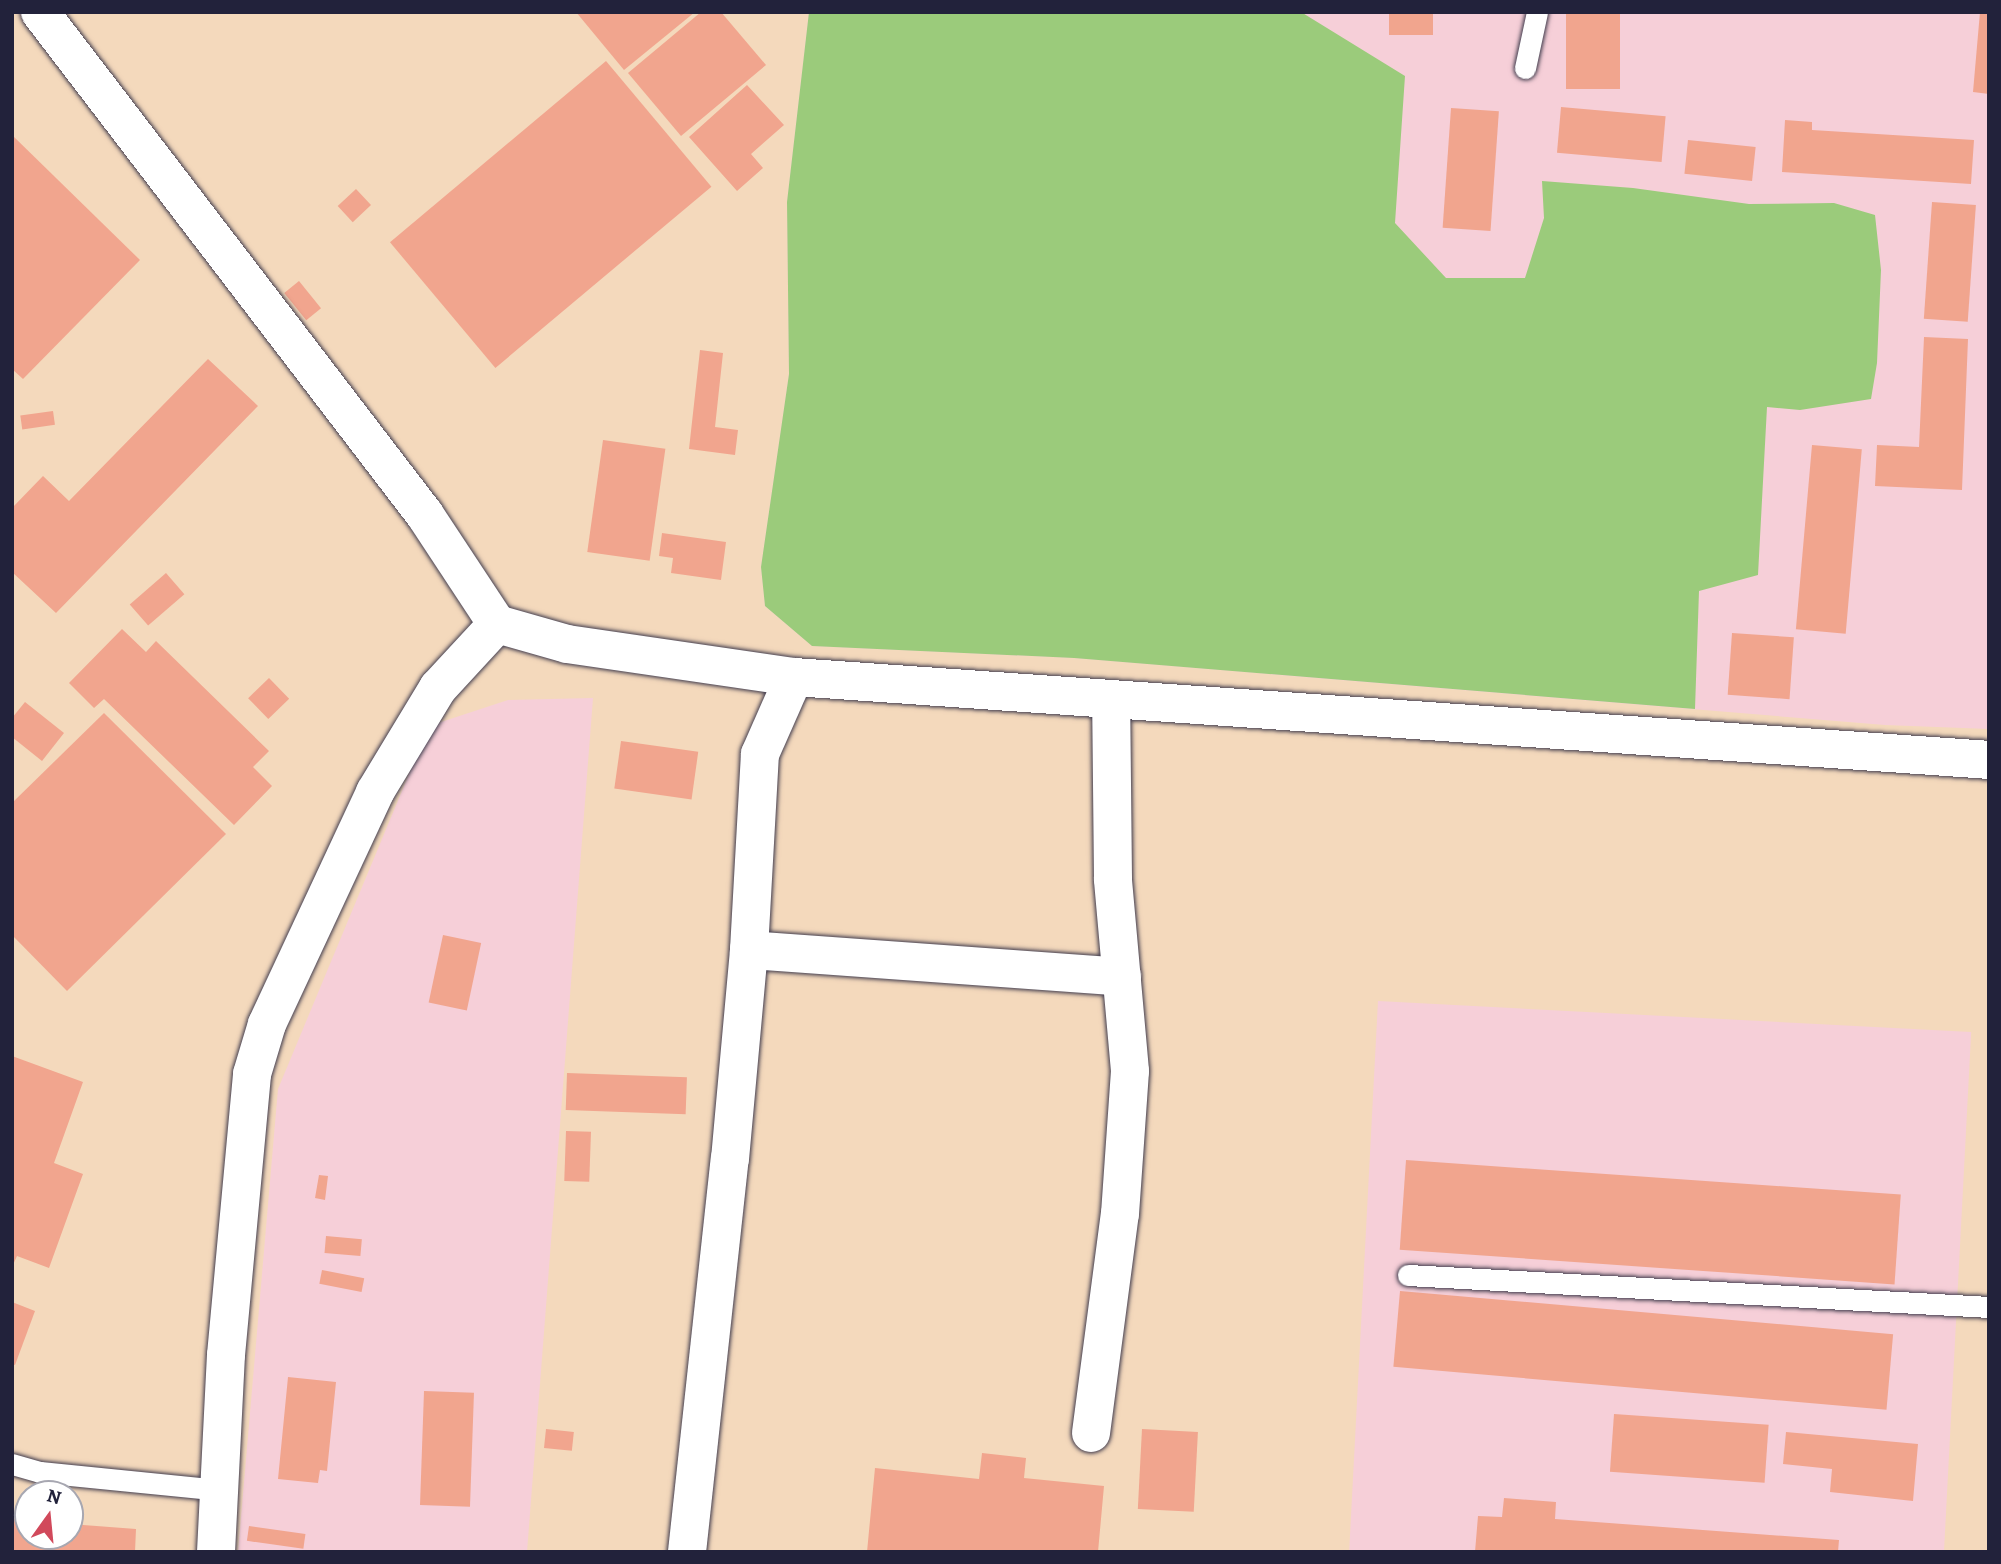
<!DOCTYPE html>
<html>
<head>
<meta charset="utf-8">
<style>
  body { margin:0 }
  #map { position:relative; width:2001px; height:1564px; overflow:hidden; background:#f4d9bc; font-family:Alegreya,serif }
  div>[style] { position:absolute }
  [style*='--x'] { left:calc(var(--x)*1px); top:calc(var(--y)*1px); width:calc(var(--w)*1px); rotate:calc(var(--a)*1deg) }
  .built>* { inset:0; background:#f6cfd8; transform-origin:0 0 }
  .green>* { inset:0; background:#9bcb7b }
  .building>* { inset:0; background:#f1a58e; transform-origin:0 0 }
  .roads { filter:drop-shadow(0 0 2px #423d4e) drop-shadow(0 0 2px #423d4e) }
  .service>* { height:21px; margin:-10.5px; padding:0 10.5px; transform-origin:10.5px; border-radius:10.5px; background:#fff }
  .minor>* { height:38px; margin:-19px; padding:0 19px; transform-origin:19px; border-radius:19px; background:#fff }
  span { translate:-50% -50%; white-space:nowrap; text-align:center; line-height:1.15; -webkit-text-stroke:5px #fff; paint-order:stroke }
  .frame { position:absolute; inset:0; border:14px solid #22223b; pointer-events:none }
  .north { position:absolute; left:14px; top:1480px; width:70px; height:70px; box-sizing:border-box; background:#fff; border:2px solid #a7a7b1; border-radius:50%; rotate:15deg; font-size:19px; font-weight:700; line-height:28px; text-align:center; color:#22223b }
  .north::after { content:''; display:block; margin:auto; width:24px; height:32px; background:#d1495b; clip-path:polygon(50% 0,100% 100%,50% 72%,0 100%) }
</style>
</head>
<body>
<div id="map">
  <div class="built">
    <i style="clip-path:polygon(809px 12px,1989px 12px,1989px 729px,1885px 725px,1074px 658px,812px 646px,765px 606px,761px 567px,789px 374px,787px 202px)"></i>
    <i style="clip-path:polygon(593px 698px,527px 1552px,238px 1552px,278px 1089px,429px 726px,508px 700px)"></i>
    <i style="left:1378px;top:1001px;width:594px;height:552px;rotate:3deg"></i>
  </div>
  <div class="green">
    <i style="clip-path:polygon(809px 12px,1301px 12px,1405px 76px,1395px 223px,1446px 278px,1525px 278px,1544px 218px,1542px 181px,1633px 188px,1749px 204px,1834px 203px,1875px 215px,1881px 270px,1877px 363px,1871px 399px,1800px 410px,1767px 407px,1758px 575px,1699px 591px,1695px 709px,1074px 658px,812px 646px,765px 606px,761px 567px,789px 374px,787px 202px)"></i>
  </div>
  <div class="building">
    <i style="clip-path:polygon(576px 12px,695px 12px,624px 70px)"></i>
    <i style="clip-path:polygon(701px 12px,721px 12px,766px 65px,681px 136px,628px 73px)"></i>
    <i style="left:1389px;top:12px;width:44px;height:23px"></i>
    <i style="left:1566px;top:12px;width:54px;height:77px"></i>
    <i style="clip-path:polygon(1980px 12px,1989px 12px,1989px 94px,1973px 92px)"></i>
    <i style="left:606px;top:61px;width:164px;height:282px;rotate:50deg"></i>
    <i style="clip-path:polygon(747px 85px,784px 125px,751px 154px,763px 168px,737px 191px,689px 137px)"></i>
    <i style="left:1561px;top:107px;width:105px;height:46px;rotate:5deg"></i>
    <i style="left:1451px;top:108px;width:48px;height:120px;rotate:4deg"></i>
    <i style="clip-path:polygon(1785px 120px,1812px 122px,1812px 130px,1974px 140px,1971px 184px,1782px 172px)"></i>
    <i style="clip-path:polygon(12px 135px,140px 260px,23px 379px,12px 369px)"></i>
    <i style="left:1688px;top:140px;width:68px;height:34px;rotate:6deg"></i>
    <i style="left:356px;top:189px;width:22px;height:25px;rotate:47deg"></i>
    <i style="left:1932px;top:202px;width:44px;height:117px;rotate:4deg"></i>
    <i style="left:299px;top:281px;width:35px;height:19px;rotate:51deg"></i>
    <i style="clip-path:polygon(1924px 337px,1968px 339px,1962px 490px,1875px 486px,1877px 445px,1919px 447px)"></i>
    <i style="clip-path:polygon(700px 350px,723px 353px,715px 427px,738px 430px,735px 455px,689px 449px)"></i>
    <i style="clip-path:polygon(208px 359px,258px 406px,56px 613px,12px 572px,12px 508px,43px 476px,69px 501px)"></i>
    <i style="left:53px;top:411px;width:14px;height:33px;rotate:82deg"></i>
    <i style="left:603px;top:440px;width:63px;height:113px;rotate:8deg"></i>
    <i style="left:1812px;top:445px;width:50px;height:185px;rotate:5deg"></i>
    <i style="clip-path:polygon(662px 533px,726px 542px,721px 580px,671px 573px,673px 558px,659px 556px)"></i>
    <i style="left:166px;top:573px;width:28px;height:48px;rotate:49deg"></i>
    <i style="clip-path:polygon(122px 629px,146px 652px,156px 641px,269px 751px,253px 767px,272px 786px,234px 825px,104px 699px,94px 708px,69px 683px)"></i>
    <i style="left:1732px;top:633px;width:62px;height:62px;rotate:4deg"></i>
    <i style="left:269px;top:678px;width:29px;height:29px;rotate:46deg"></i>
    <i style="clip-path:polygon(25px 702px,64px 733px,42px 761px,12px 737px,12px 718px)"></i>
    <i style="clip-path:polygon(104px 713px,226px 834px,67px 991px,12px 935px,12px 803px)"></i>
    <i style="left:621px;top:741px;width:78px;height:48px;rotate:8deg"></i>
    <i style="left:443px;top:935px;width:39px;height:69px;rotate:12deg"></i>
    <i style="clip-path:polygon(12px 1056px,83px 1082px,54px 1163px,83px 1174px,49px 1268px,17px 1256px,12px 1267px)"></i>
    <i style="left:567px;top:1073px;width:120px;height:37px;rotate:2deg"></i>
    <i style="left:566px;top:1131px;width:25px;height:50px;rotate:2deg"></i>
    <i style="left:1406px;top:1160px;width:496px;height:90px;rotate:4deg"></i>
    <i style="clip-path:polygon(319px 1175px,328px 1176px,325px 1200px,315px 1198px)"></i>
    <i style="left:326px;top:1236px;width:36px;height:17px;rotate:5deg"></i>
    <i style="left:322px;top:1270px;width:43px;height:14px;rotate:11deg"></i>
    <i style="left:1400px;top:1291px;width:495px;height:76px;rotate:5deg"></i>
    <i style="clip-path:polygon(12px 1302px,35px 1311px,15px 1365px,12px 1364px)"></i>
    <i style="clip-path:polygon(288px 1377px,336px 1382px,327px 1471px,320px 1470px,318px 1483px,278px 1479px)"></i>
    <i style="left:424px;top:1391px;width:50px;height:114px;rotate:2deg"></i>
    <i style="left:1614px;top:1414px;width:155px;height:58px;rotate:4deg"></i>
    <i style="left:546px;top:1429px;width:28px;height:19px;rotate:6deg"></i>
    <i style="left:1142px;top:1429px;width:56px;height:80px;rotate:3deg"></i>
    <i style="clip-path:polygon(1786px 1432px,1918px 1444px,1913px 1501px,1830px 1492px,1832px 1469px,1783px 1464px)"></i>
    <i style="clip-path:polygon(982px 1453px,1026px 1458px,1024px 1478px,1104px 1486px,1098px 1552px,867px 1552px,875px 1468px,979px 1479px)"></i>
    <i style="clip-path:polygon(1504px 1498px,1556px 1502px,1555px 1519px,1839px 1540px,1838px 1552px,1475px 1552px,1478px 1516px,1502px 1517px)"></i>
    <i style="clip-path:polygon(12px 1519px,28px 1520px,28px 1536px,70px 1536px,70px 1524px,136px 1529px,135px 1552px,12px 1550px)"></i>
    <i style="left:249px;top:1526px;width:57px;height:15px;rotate:8deg"></i>
  </div>
  <div class="roads">
    <div class="service">
      <i style="--x:1525;--y:68;--w:57;--a:-77.9"></i>
      <i style="--x:1408;--y:1275;--w:582;--a:3.15"></i>
      <i style="--x:12;--y:1464;--w:29;--a:16"></i>
      <i style="--x:40;--y:1472;--w:180;--a:5.7"></i>
    </div>
    <div class="minor">
      <i style="--x:40;--y:12;--w:633;--a:52.57"></i>
      <i style="--x:425;--y:515;--w:131;--a:56.6"></i>
      <i style="--x:749;--y:950;--w:374;--a:4.1"></i>
      <i style="--x:1091;--y:1433;--w:221;--a:-82.5"></i>
      <i style="--x:1120;--y:1214;--w:143;--a:-86"></i>
      <i style="--x:1130;--y:1071;--w:193;--a:-95.1"></i>
      <i style="--x:1113;--y:879;--w:179;--a:-90.6"></i>
      <i style="--x:216;--y:1552;--w:197;--a:-87.1"></i>
      <i style="--x:226;--y:1355;--w:282;--a:-84.7"></i>
      <i style="--x:252;--y:1074;--w:52;--a:-73.3"></i>
      <i style="--x:267;--y:1024;--w:256;--a:-65"></i>
      <i style="--x:375;--y:792;--w:122;--a:-58.8"></i>
      <i style="--x:438;--y:688;--w:87;--a:-47.3"></i>
      <i style="--x:497;--y:624;--w:73;--a:15.9"></i>
      <i style="--x:567;--y:644;--w:229;--a:8.3"></i>
      <i style="--x:794;--y:677;--w:1198;--a:3.97"></i>
      <i style="--x:687;--y:1552;--w:395;--a:-83.8"></i>
      <i style="--x:730;--y:1159;--w:210;--a:-84.8"></i>
      <i style="--x:749;--y:950;--w:196;--a:-86.8"></i>
      <i style="--x:760;--y:754;--w:84;--a:-66.2"></i>
    </div>
  </div>
  <div class="frame"></div>
  <div class="north">N</div>
</div>
</body>
</html>
